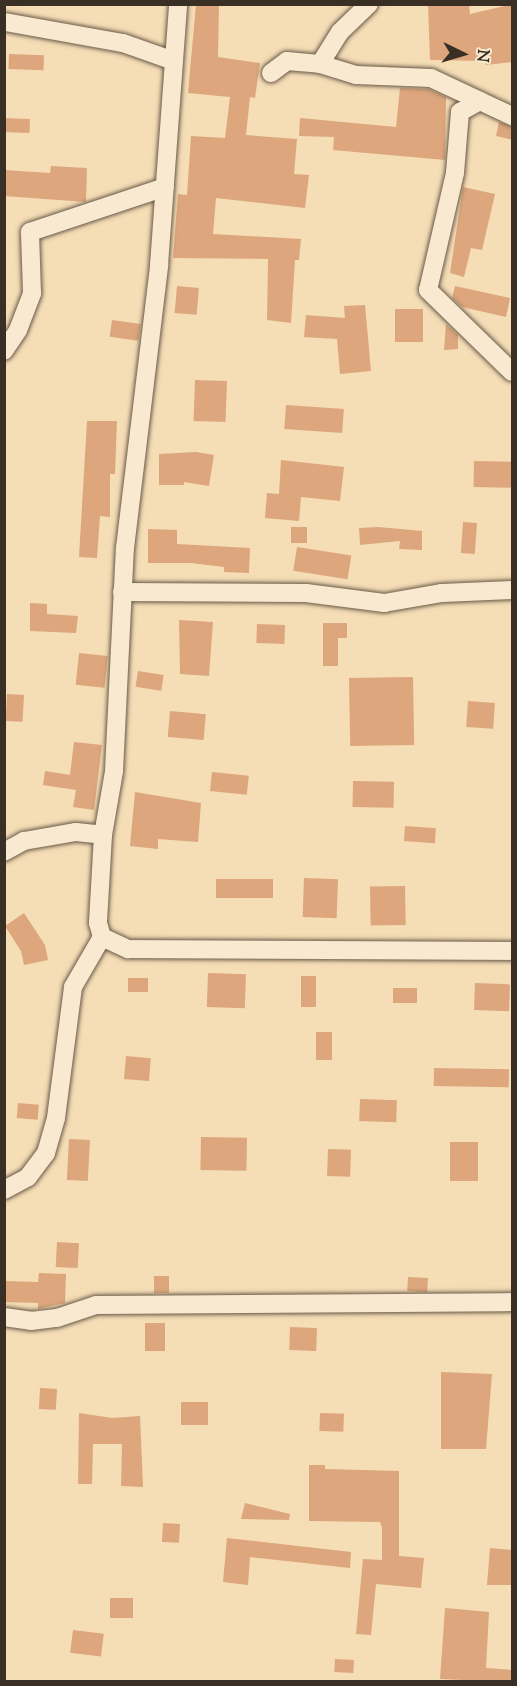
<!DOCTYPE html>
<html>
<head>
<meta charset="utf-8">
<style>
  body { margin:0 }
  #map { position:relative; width:517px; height:1686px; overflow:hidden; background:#f5ddb6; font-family:"Sorts Mill Goudy",serif }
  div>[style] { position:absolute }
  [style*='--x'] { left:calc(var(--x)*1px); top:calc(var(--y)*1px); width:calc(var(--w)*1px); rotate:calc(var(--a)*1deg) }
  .building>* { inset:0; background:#dda67c; transform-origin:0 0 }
  .roads { filter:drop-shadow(0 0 2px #695a49) drop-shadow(0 0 2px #695a49) }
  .street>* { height:18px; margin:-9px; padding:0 9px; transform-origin:9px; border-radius:9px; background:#f8e9d0 }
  span { translate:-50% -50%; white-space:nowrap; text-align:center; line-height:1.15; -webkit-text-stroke:6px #f8e9d0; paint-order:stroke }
  .frame { position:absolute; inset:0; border:6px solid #3a2f25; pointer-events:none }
  .north { position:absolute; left:433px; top:24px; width:60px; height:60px; -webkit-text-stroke:4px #f8e9d0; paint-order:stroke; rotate:95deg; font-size:16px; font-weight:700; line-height:24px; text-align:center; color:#3a2f25 }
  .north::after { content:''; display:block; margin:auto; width:21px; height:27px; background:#3a2f25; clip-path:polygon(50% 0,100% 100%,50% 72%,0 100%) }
</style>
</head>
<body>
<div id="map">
  <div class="building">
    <i style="clip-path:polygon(196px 4px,219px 4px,218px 57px,260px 63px,255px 98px,250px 97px,246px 135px,297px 139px,294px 174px,309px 175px,305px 208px,216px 198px,213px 234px,301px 239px,299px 260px,295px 260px,291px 323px,267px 320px,268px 259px,173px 258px,178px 194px,187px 195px,191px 136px,225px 138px,230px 97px,188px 93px)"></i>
    <i style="clip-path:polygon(428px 4px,469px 4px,470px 14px,513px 4px,513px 62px,486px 65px,485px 61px,430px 60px)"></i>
    <i style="left:9px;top:54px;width:35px;height:15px;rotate:2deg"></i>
    <i style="clip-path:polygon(400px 88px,428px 89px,446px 97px,445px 160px,333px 150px,334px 137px,299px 136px,300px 118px,396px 127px)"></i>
    <i style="left:4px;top:118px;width:26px;height:14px;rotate:2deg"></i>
    <i style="clip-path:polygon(499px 122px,513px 127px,513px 140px,496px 136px)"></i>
    <i style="clip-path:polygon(51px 166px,87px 168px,86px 202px,4px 196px,4px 170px,50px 173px)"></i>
    <i style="clip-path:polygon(463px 187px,495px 194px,482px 250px,471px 248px,464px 277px,450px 273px)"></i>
    <i style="left:177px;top:286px;width:22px;height:27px;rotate:5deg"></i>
    <i style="clip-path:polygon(455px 286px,510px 298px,506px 317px,462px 307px,452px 298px)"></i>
    <i style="clip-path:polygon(365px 305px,371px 371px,340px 374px,337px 339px,304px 337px,306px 315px,345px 318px,344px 306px)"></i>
    <i style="left:395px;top:309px;width:28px;height:33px"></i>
    <i style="left:112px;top:320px;width:29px;height:17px;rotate:8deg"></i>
    <i style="clip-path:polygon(446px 324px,458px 335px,458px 349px,444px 350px)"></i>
    <i style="left:195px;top:380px;width:32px;height:41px;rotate:2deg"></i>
    <i style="left:286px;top:405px;width:58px;height:24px;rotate:4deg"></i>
    <i style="clip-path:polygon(87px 421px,117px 421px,115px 474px,110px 474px,110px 517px,100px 516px,97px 558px,79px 557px)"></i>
    <i style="clip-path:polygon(196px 452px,214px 455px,209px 486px,184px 482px,184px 485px,159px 485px,159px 454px)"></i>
    <i style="clip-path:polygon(281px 460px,344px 467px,340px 501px,301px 497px,299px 521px,265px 518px,267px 493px,279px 494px)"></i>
    <i style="left:474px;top:461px;width:39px;height:26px;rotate:1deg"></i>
    <i style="left:463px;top:522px;width:14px;height:31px;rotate:4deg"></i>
    <i style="left:291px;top:527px;width:16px;height:16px"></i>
    <i style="clip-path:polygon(378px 527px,422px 531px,422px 550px,399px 549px,400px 541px,360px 545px,359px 528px)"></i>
    <i style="clip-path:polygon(148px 529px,177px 530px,177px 544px,250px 548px,249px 573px,224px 572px,224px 567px,191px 563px,148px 563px)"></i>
    <i style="left:297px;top:547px;width:55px;height:24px;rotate:9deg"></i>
    <i style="clip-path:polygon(30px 603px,47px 604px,47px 614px,78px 616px,76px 633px,30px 631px)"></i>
    <i style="clip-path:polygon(179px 620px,213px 622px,209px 676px,180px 674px)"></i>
    <i style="clip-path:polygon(323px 623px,347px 623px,347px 638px,338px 638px,338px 666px,323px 666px)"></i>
    <i style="left:257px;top:624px;width:28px;height:19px;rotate:2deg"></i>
    <i style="left:79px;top:653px;width:29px;height:32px;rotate:6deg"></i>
    <i style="left:138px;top:671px;width:26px;height:16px;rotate:9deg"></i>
    <i style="left:413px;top:677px;width:68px;height:64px;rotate:89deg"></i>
    <i style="left:7px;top:694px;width:17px;height:27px;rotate:3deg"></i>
    <i style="left:468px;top:701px;width:27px;height:26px;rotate:4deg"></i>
    <i style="left:170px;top:711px;width:36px;height:26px;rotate:5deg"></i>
    <i style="clip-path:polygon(74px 742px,102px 745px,94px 810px,73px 807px,76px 790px,43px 785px,45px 771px,70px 775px)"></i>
    <i style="left:212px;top:772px;width:37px;height:19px;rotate:6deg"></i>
    <i style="left:353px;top:781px;width:41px;height:26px;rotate:1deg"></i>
    <i style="clip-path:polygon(135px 792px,201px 803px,198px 842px,158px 839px,158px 849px,130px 846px)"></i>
    <i style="left:405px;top:826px;width:31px;height:15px;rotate:4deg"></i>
    <i style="left:304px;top:878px;width:34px;height:39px;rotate:2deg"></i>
    <i style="left:273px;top:879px;width:19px;height:57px;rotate:90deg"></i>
    <i style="left:405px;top:886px;width:39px;height:35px;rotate:89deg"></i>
    <i style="clip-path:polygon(24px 913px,45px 945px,48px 960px,24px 965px,21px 951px,5px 926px)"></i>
    <i style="left:208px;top:973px;width:38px;height:34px;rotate:2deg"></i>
    <i style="left:301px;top:976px;width:15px;height:31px"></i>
    <i style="left:128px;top:978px;width:20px;height:14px"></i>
    <i style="left:475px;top:983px;width:35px;height:27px;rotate:2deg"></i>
    <i style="left:393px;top:988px;width:24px;height:15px"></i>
    <i style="left:316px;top:1032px;width:16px;height:28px"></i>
    <i style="left:126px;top:1056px;width:25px;height:23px;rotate:5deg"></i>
    <i style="left:434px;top:1068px;width:75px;height:18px;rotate:1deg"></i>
    <i style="left:360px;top:1099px;width:37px;height:22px;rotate:2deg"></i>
    <i style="left:18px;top:1103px;width:21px;height:15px;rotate:5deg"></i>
    <i style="left:201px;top:1137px;width:46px;height:33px;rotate:1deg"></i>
    <i style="left:69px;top:1139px;width:21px;height:41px;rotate:3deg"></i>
    <i style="left:450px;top:1142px;width:28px;height:39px"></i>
    <i style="left:328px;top:1149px;width:23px;height:27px;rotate:2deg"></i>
    <i style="left:57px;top:1242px;width:22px;height:25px;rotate:3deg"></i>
    <i style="clip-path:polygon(39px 1273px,66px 1274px,65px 1303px,38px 1309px,38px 1303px,4px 1302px,4px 1281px,38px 1282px)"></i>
    <i style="left:154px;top:1276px;width:15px;height:17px"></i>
    <i style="left:408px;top:1277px;width:20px;height:14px;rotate:3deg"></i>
    <i style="left:145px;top:1323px;width:20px;height:28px"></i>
    <i style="left:290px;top:1327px;width:27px;height:23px;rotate:2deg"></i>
    <i style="clip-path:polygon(441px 1372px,492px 1374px,486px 1449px,441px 1449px)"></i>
    <i style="left:40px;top:1388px;width:17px;height:21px;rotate:3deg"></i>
    <i style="left:181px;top:1402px;width:27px;height:23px"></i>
    <i style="clip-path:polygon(79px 1413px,112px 1418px,140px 1416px,143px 1487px,121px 1486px,122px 1444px,93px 1444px,92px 1484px,78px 1484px)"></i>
    <i style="left:320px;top:1413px;width:24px;height:18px;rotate:2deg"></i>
    <i style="clip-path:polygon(309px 1465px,325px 1465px,325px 1469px,399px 1471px,399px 1556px,424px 1558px,421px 1588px,376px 1584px,371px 1635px,356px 1634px,363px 1559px,382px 1560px,382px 1528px,380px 1522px,309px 1521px)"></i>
    <i style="clip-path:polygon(245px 1503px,290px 1514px,289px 1520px,241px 1519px)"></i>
    <i style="left:163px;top:1523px;width:17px;height:19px;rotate:3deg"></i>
    <i style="clip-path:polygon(227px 1538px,351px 1552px,350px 1568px,250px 1557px,248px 1585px,223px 1582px)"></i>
    <i style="clip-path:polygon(490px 1548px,513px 1550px,513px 1585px,487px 1585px)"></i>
    <i style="left:110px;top:1598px;width:23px;height:20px"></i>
    <i style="clip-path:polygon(445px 1608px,489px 1612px,486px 1668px,513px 1670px,513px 1682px,440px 1679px)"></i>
    <i style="left:73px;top:1630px;width:31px;height:23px;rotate:7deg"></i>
    <i style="left:335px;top:1659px;width:19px;height:13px;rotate:3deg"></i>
  </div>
  <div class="roads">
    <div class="street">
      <i style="--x:5;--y:22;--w:120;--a:10.1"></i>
      <i style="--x:123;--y:43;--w:54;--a:19.4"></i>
      <i style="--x:320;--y:64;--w:38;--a:-58"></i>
      <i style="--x:340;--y:32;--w:40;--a:-44"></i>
      <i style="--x:271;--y:73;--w:20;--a:-37"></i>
      <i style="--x:287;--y:61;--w:33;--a:5"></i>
      <i style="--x:320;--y:64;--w:38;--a:17"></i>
      <i style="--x:356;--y:75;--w:75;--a:2.3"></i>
      <i style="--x:431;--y:78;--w:54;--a:25.1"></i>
      <i style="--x:512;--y:116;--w:35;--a:-155"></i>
      <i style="--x:480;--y:101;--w:23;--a:151"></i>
      <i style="--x:460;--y:112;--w:61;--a:94.7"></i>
      <i style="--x:455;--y:173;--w:120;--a:103"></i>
      <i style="--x:428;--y:290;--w:117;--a:44.3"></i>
      <i style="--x:4;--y:351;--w:25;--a:-56"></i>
      <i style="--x:18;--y:330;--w:40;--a:-69"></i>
      <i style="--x:32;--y:293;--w:61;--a:-91.9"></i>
      <i style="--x:30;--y:232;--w:142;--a:-18.4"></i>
      <i style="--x:122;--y:592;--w:184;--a:0.3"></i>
      <i style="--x:306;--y:593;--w:79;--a:7.3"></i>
      <i style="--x:384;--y:603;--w:59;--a:-9.8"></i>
      <i style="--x:442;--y:593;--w:70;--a:-2.5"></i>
      <i style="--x:103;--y:835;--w:65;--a:-80.2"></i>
      <i style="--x:114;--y:771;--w:223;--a:-87.2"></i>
      <i style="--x:125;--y:548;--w:285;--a:-83.1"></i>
      <i style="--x:159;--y:265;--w:262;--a:-85.8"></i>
      <i style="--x:4;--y:852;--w:23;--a:-29"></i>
      <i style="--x:24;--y:841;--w:53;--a:-9.8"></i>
      <i style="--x:76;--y:832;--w:27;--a:6"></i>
      <i style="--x:103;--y:835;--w:88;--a:93.3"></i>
      <i style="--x:98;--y:923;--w:15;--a:74"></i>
      <i style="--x:102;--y:937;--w:29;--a:25"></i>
      <i style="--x:128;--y:949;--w:384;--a:0.3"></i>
      <i style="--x:4;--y:1190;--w:27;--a:-28"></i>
      <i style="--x:28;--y:1177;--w:30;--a:-53"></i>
      <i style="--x:46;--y:1153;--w:36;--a:-74"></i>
      <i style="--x:56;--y:1118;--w:132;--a:-82.6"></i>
      <i style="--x:73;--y:987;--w:58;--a:-59.9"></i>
      <i style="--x:4;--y:1317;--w:27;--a:8"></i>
      <i style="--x:31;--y:1321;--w:26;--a:-7"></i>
      <i style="--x:57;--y:1318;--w:41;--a:-18.4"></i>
      <i style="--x:96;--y:1305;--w:416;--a:-0.4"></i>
    </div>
  </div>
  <div class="frame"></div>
  <div class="north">N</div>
</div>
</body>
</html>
